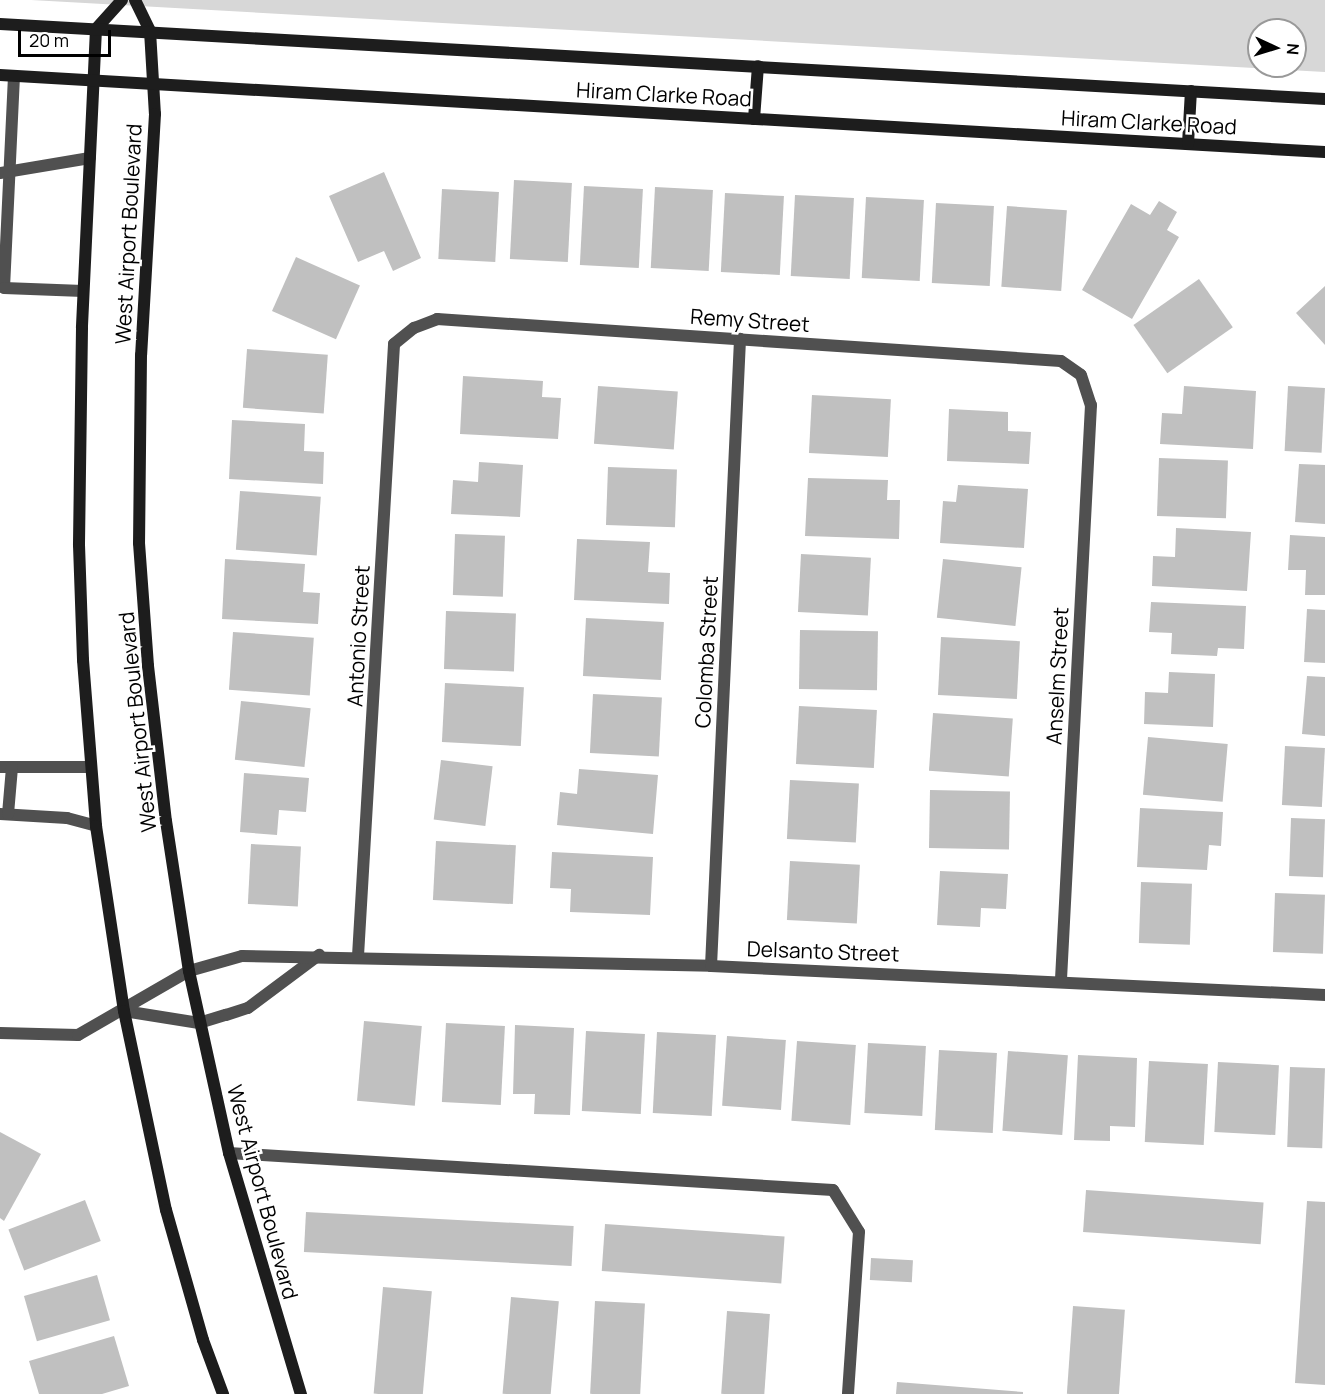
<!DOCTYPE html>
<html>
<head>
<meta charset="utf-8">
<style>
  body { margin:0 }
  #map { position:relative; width:1325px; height:1394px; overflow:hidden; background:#fff; font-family:Manrope,sans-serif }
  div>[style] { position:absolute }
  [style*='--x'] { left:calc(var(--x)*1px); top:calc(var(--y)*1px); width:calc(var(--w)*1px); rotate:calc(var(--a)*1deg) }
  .green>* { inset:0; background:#d7d7d7 }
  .building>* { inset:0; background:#c0c0c0; transform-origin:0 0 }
  .lane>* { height:12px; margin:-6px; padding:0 6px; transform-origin:6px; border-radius:6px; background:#505050 }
  .street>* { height:12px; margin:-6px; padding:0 6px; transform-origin:6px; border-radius:6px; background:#505050 }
  .secondary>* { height:12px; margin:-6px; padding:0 6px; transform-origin:6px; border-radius:6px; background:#1d1d1d }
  span { translate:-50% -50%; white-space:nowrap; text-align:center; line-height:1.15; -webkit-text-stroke:5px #fff; paint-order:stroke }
  .street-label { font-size:21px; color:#000 }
  .north { position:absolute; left:1247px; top:18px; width:60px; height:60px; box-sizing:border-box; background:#fff; border:2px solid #999; border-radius:50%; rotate:94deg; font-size:16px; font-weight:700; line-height:24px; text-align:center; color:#000 }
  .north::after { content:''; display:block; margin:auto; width:21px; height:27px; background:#000; clip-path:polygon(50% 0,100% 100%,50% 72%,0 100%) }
  .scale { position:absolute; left:18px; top:30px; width:93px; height:27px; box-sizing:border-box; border:3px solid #000; border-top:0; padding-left:8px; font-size:18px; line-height:21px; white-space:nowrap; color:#000; -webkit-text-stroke:4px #fff; paint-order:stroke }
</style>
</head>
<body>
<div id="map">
  <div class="green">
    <i style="clip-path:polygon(evenodd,31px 0,1325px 0,1325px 72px,31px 0,1259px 30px,1295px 30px,1295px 66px,1259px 66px,1259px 30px)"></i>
  </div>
  <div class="building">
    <i style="clip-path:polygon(384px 172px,421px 258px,393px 271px,384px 251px,358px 262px,329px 196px)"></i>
    <i style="left:514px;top:180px;width:58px;height:79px;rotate:3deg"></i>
    <i style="left:584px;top:186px;width:59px;height:79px;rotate:3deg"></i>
    <i style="left:655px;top:187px;width:58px;height:81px;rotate:3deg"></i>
    <i style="left:442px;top:189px;width:57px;height:70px;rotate:3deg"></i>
    <i style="left:725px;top:193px;width:59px;height:79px;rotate:3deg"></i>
    <i style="left:795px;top:195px;width:59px;height:81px;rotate:3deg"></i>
    <i style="left:866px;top:197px;width:58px;height:81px;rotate:3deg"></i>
    <i style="clip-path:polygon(1159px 201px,1177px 212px,1167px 230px,1179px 237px,1132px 319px,1082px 290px,1131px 204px,1150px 215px)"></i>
    <i style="left:936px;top:203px;width:58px;height:80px;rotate:3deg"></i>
    <i style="left:1007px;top:206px;width:60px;height:81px;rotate:4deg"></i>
    <i style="left:296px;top:257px;width:70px;height:59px;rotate:24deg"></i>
    <i style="left:1199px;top:279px;width:59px;height:80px;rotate:55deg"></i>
    <i style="clip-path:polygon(1325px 286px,1325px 345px,1296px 313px)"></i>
    <i style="left:247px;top:349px;width:81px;height:59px;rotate:4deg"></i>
    <i style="clip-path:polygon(463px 376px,543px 381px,542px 397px,561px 398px,558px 439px,460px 434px)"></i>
    <i style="left:598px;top:386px;width:80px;height:58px;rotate:4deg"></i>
    <i style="clip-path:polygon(1184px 386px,1256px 391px,1253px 449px,1160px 444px,1162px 413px,1182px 414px)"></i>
    <i style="left:1288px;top:386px;width:37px;height:65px;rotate:3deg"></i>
    <i style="left:812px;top:395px;width:79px;height:58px;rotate:3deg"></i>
    <i style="clip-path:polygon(949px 409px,1008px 412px,1008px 431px,1031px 432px,1029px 464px,947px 461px)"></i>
    <i style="clip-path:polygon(232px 420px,305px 424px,304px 451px,324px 452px,323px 484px,229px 479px)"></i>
    <i style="left:1159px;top:458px;width:69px;height:58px;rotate:2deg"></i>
    <i style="clip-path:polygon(479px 462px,523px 465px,520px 517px,451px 514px,453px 480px,478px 482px)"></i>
    <i style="clip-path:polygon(1299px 464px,1325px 465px,1325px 524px,1295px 522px)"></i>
    <i style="left:608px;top:467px;width:69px;height:58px;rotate:2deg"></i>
    <i style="clip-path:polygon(808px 478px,888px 480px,887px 500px,900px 500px,899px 539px,805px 536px)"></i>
    <i style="clip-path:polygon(958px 485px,1028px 489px,1024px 548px,940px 543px,943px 501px,956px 502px)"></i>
    <i style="left:240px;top:491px;width:81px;height:59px;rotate:4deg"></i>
    <i style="clip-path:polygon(1176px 528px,1251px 532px,1247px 591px,1152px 586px,1153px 556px,1175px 557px)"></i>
    <i style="left:455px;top:534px;width:50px;height:61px;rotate:2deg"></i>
    <i style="clip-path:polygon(1290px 535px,1325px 537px,1325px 595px,1305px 595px,1306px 570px,1288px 570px)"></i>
    <i style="clip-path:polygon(577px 539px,650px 542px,648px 572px,670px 573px,669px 604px,574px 600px)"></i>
    <i style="left:801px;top:554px;width:70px;height:58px;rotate:3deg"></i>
    <i style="clip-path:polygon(225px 559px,305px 564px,303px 592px,320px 593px,318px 624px,222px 619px)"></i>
    <i style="left:943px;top:559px;width:79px;height:59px;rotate:6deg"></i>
    <i style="clip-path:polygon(1151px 602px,1246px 606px,1244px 649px,1218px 648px,1217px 656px,1171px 654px,1172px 633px,1149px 632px)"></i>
    <i style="clip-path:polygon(1307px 609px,1325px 610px,1325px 663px,1304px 662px)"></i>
    <i style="left:446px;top:611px;width:70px;height:58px;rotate:2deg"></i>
    <i style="left:586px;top:618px;width:78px;height:58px;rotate:3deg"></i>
    <i style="left:800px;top:630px;width:78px;height:59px;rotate:1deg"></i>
    <i style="left:233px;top:632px;width:81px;height:58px;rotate:4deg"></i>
    <i style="left:941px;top:637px;width:79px;height:58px;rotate:3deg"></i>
    <i style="clip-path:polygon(1169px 672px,1215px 674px,1213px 727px,1144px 724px,1145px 692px,1168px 693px)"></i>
    <i style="clip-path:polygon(1307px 676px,1325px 677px,1325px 736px,1302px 734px)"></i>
    <i style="left:445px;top:683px;width:79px;height:59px;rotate:3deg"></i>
    <i style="left:593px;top:694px;width:69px;height:59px;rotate:3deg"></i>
    <i style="left:241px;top:701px;width:70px;height:59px;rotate:6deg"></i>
    <i style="left:799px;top:706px;width:78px;height:58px;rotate:3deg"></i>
    <i style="left:933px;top:713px;width:80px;height:58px;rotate:4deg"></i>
    <i style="left:1148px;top:737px;width:80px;height:58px;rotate:5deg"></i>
    <i style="left:1285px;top:746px;width:40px;height:59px;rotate:3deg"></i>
    <i style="left:441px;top:760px;width:52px;height:60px;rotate:7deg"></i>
    <i style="clip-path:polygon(579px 769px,658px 775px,653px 834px,557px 825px,560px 792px,577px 794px)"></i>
    <i style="clip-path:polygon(244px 773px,309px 778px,306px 812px,279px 810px,277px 835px,240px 832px)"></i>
    <i style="left:790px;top:780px;width:69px;height:59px;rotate:3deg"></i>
    <i style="left:930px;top:790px;width:80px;height:58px;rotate:1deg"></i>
    <i style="clip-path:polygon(1140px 808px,1223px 812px,1221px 846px,1209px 845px,1207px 870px,1137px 867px)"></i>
    <i style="left:1291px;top:818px;width:34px;height:58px;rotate:2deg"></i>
    <i style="left:436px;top:841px;width:80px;height:59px;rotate:3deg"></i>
    <i style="left:251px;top:844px;width:50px;height:60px;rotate:3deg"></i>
    <i style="clip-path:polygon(552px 852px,653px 857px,650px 915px,570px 912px,571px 889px,550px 888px)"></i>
    <i style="left:790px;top:861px;width:70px;height:59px;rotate:3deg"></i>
    <i style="clip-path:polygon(940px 871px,1008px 874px,1006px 909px,981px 908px,980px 927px,937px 925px)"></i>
    <i style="left:1141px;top:882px;width:51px;height:61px;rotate:2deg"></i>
    <i style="left:1275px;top:893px;width:50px;height:59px;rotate:2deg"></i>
    <i style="left:364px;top:1021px;width:58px;height:80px;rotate:5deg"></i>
    <i style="left:446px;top:1023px;width:59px;height:79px;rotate:3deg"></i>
    <i style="clip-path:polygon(515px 1025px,574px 1028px,570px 1115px,534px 1114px,535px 1094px,513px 1094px)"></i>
    <i style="left:586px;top:1031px;width:59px;height:80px;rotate:3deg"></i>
    <i style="left:657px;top:1032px;width:59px;height:81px;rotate:3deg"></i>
    <i style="left:727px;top:1036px;width:59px;height:70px;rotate:4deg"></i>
    <i style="left:797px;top:1041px;width:59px;height:80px;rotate:4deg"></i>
    <i style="left:868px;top:1043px;width:58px;height:70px;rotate:3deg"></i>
    <i style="left:939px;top:1050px;width:58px;height:80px;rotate:3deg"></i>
    <i style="left:1008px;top:1051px;width:60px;height:80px;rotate:4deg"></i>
    <i style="clip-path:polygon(1078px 1055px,1137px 1058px,1135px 1127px,1110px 1126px,1110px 1141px,1074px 1140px)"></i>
    <i style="left:1149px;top:1061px;width:59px;height:81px;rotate:3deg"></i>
    <i style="left:1218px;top:1062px;width:61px;height:70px;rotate:3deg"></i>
    <i style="left:1290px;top:1067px;width:35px;height:80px;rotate:2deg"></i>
    <i style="clip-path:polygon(0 1132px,41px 1154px,4px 1221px,0 1218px)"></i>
    <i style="left:1086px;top:1190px;width:178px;height:42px;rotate:4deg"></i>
    <i style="left:85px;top:1200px;width:44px;height:82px;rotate:69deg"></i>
    <i style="clip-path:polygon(1307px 1201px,1325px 1202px,1325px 1385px,1295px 1383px)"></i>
    <i style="left:306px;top:1212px;width:268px;height:40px;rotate:3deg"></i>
    <i style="left:605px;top:1224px;width:180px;height:47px;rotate:4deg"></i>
    <i style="left:871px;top:1258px;width:42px;height:22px;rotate:3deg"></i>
    <i style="left:97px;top:1275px;width:47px;height:76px;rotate:74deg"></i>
    <i style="left:383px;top:1287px;width:49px;height:107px;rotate:5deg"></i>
    <i style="left:511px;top:1297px;width:48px;height:97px;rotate:5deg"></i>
    <i style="left:595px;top:1301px;width:50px;height:93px;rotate:3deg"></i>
    <i style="left:1073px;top:1306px;width:52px;height:88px;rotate:4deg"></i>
    <i style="left:727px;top:1311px;width:43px;height:83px;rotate:4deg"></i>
    <i style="clip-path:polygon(114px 1336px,129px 1386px,102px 1394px,39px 1394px,29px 1361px)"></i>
    <i style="clip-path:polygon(897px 1382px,1023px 1392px,1023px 1394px,896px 1394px)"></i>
  </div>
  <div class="lane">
    <i style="--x:14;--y:76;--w:212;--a:92.7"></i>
    <i style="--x:4;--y:288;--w:79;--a:2.2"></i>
    <i style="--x:0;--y:173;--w:91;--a:-9.5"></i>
    <i style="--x:0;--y:767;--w:91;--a:0"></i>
    <i style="--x:0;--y:814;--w:67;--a:3.4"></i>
    <i style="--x:67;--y:818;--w:30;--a:15"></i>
    <i style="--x:8;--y:814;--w:47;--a:-85.1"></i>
    <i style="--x:229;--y:1153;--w:605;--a:3.51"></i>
    <i style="--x:833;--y:1190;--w:49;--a:58.2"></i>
    <i style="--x:859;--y:1232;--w:162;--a:93.9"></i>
  </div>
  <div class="street">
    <i style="--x:358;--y:956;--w:613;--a:-86.63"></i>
    <i style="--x:394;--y:344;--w:26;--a:-39"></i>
    <i style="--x:414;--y:328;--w:25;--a:-21"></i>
    <i style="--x:437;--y:319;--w:625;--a:3.85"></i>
    <i style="--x:1061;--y:361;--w:24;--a:35"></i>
    <i style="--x:1081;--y:375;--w:32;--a:72"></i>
    <i style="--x:1091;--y:405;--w:576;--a:92.99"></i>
    <i style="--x:711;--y:966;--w:628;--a:-87.35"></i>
    <i style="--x:124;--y:1011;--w:76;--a:9.1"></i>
    <i style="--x:199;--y:1023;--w:28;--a:-17"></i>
    <i style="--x:226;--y:1015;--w:23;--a:-18"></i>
    <i style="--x:248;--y:1008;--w:89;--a:-36.7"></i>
    <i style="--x:0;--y:1033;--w:78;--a:1.5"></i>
    <i style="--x:78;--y:1035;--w:128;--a:-30"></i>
    <i style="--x:189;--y:971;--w:55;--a:-15.8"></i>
    <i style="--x:242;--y:956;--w:469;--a:1.2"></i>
    <i style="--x:711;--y:966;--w:615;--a:2.7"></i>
  </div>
  <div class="secondary">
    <i style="--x:122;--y:0;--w:39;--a:132"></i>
    <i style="--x:96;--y:29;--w:299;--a:92.7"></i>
    <i style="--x:82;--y:328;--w:217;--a:90.8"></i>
    <i style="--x:79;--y:545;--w:115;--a:88"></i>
    <i style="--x:83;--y:660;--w:167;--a:85.5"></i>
    <i style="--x:96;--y:826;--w:187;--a:81.4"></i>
    <i style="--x:124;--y:1011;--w:203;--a:78.1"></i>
    <i style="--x:166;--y:1210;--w:135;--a:74.1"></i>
    <i style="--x:203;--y:1340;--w:58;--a:69.7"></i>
    <i style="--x:135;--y:0;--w:34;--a:64"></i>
    <i style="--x:150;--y:31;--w:83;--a:86.6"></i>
    <i style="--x:155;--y:114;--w:241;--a:93.3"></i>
    <i style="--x:141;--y:355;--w:188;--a:90.6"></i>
    <i style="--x:139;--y:543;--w:123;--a:85.8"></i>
    <i style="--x:148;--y:666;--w:156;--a:83.4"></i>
    <i style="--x:166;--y:821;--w:152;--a:81.3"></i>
    <i style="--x:189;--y:971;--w:186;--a:77.6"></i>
    <i style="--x:229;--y:1153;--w:252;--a:73.4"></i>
    <i style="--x:0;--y:24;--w:1327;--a:3.24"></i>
    <i style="--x:0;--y:75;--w:1327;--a:3.33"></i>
    <i style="--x:754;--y:119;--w:53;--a:-85.7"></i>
    <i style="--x:1188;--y:144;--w:53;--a:-86.8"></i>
  </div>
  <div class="street-label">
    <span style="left:664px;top:94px;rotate:3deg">Hiram Clarke Road</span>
    <span style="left:1149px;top:122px;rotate:3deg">Hiram Clarke Road</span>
    <span style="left:128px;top:234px;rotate:-87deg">West Airport Boulevard</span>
    <span style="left:750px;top:320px;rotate:4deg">Remy Street</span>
    <span style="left:358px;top:636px;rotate:-87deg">Antonio Street</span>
    <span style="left:706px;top:652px;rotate:-87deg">Colomba Street</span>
    <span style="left:1057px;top:676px;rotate:-87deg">Anselm Street</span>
    <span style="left:137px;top:722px;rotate:-96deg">West Airport Boulevard</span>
    <span style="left:823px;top:951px;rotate:2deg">Delsanto Street</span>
    <span style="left:263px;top:1192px;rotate:75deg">West Airport Boulevard</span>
  </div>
  <div class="north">N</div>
  <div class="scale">20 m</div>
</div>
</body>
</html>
